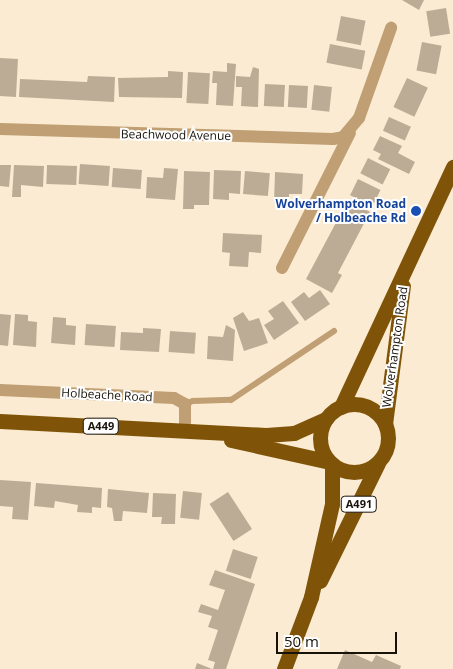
<!DOCTYPE html>
<html>
<head>
<meta charset="utf-8">
<style>
  body { margin:0 }
  #map { position:relative; width:453px; height:669px; overflow:hidden; background:#fbebd2; font-family:"Open Sans",sans-serif }
  div>[style] { position:absolute }
  [style*='--x'] { left:calc(var(--x)*1px); top:calc(var(--y)*1px); width:calc(var(--w)*1px); rotate:calc(var(--a)*1deg) }
  .building>* { inset:0; background:#bcac95; transform-origin:0 0 }
  .service>* { height:6px; margin:-3px; padding:0 3px; transform-origin:3px; border-radius:3px; background:#bf9f73 }
  .minor>* { height:12px; margin:-6px; padding:0 6px; transform-origin:6px; border-radius:6px; background:#bf9f73 }
  .trunk>* { height:15px; margin:-7.5px; padding:0 7.5px; transform-origin:7.5px; border-radius:7.5px; background:#7f5408 }
  .trunk>.ring { margin:-7.5px; padding:0; box-sizing:content-box; background:none; border:15px solid #7f5408; border-radius:50% }
  .dots>* { width:14px; height:14px; translate:-50% -50%; box-sizing:border-box; border:2px solid #fff; border-radius:50% }
  span { translate:-50% -50%; white-space:nowrap; text-align:center; line-height:1.15; -webkit-text-stroke:4px #fff; paint-order:stroke }
  .shield-label span { padding:1px 4px; background:#fff; border:1px solid; border-radius:4px; -webkit-text-stroke-width:0 }
  .shield-label { font-size:11px; color:#18130a; font-weight:700 }
  .street-label { font-size:12px; color:#18130a }
  .transit-label { font-size:12px; color:#164399; font-weight:700 }
  .right { translate:-100% -50%; text-align:right }
  .scale { position:absolute; left:276px; top:632px; width:121px; height:22px; box-sizing:border-box; border:2px solid #18130a; border-top:0; padding-left:6px; font-size:15px; line-height:18px; white-space:nowrap; color:#18130a; -webkit-text-stroke:4px #fff; paint-order:stroke }
</style>
</head>
<body>
<div id="map">
  <div class="building">
    <i style="clip-path:polygon(402px 0,424px 0,419px 10px)"></i>
    <i style="left:446px;top:8px;width:26px;height:20px;rotate:81deg"></i>
    <i style="left:341px;top:16px;width:25px;height:25px;rotate:11deg"></i>
    <i style="left:422px;top:42px;width:20px;height:29px;rotate:11deg"></i>
    <i style="left:330px;top:44px;width:36px;height:19px;rotate:11deg"></i>
    <i style="left:0;top:58px;width:18px;height:38px;rotate:3deg"></i>
    <i style="clip-path:polygon(227px 63px,236px 64px,233px 106px,216px 105px,217px 83px,212px 83px,213px 71px,227px 72px)"></i>
    <i style="clip-path:polygon(253px 67px,259px 69px,258px 107px,241px 106px,242px 87px,236px 87px,236px 76px,250px 77px)"></i>
    <i style="clip-path:polygon(168px 71px,183px 72px,182px 98px,119px 97px,118px 78px,168px 77px)"></i>
    <i style="left:188px;top:72px;width:22px;height:31px;rotate:3deg"></i>
    <i style="clip-path:polygon(88px 76px,115px 77px,114px 102px,19px 97px,20px 79px,87px 82px)"></i>
    <i style="left:407px;top:78px;width:23px;height:32px;rotate:25deg"></i>
    <i style="left:265px;top:84px;width:20px;height:22px;rotate:3deg"></i>
    <i style="left:289px;top:85px;width:19px;height:22px;rotate:3deg"></i>
    <i style="left:314px;top:85px;width:18px;height:25px;rotate:6deg"></i>
    <i style="left:389px;top:117px;width:24px;height:15px;rotate:24deg"></i>
    <i style="clip-path:polygon(380px 136px,402px 146px,398px 153px,415px 162px,409px 174px,378px 159px,381px 154px,373px 150px)"></i>
    <i style="left:368px;top:158px;width:25px;height:17px;rotate:27deg"></i>
    <i style="left:80px;top:164px;width:30px;height:20px;rotate:4deg"></i>
    <i style="clip-path:polygon(0 165px,11px 165px,9px 187px,0 186px)"></i>
    <i style="clip-path:polygon(14px 165px,44px 166px,43px 187px,21px 185px,21px 197px,12px 197px)"></i>
    <i style="left:47px;top:165px;width:30px;height:19px;rotate:2deg"></i>
    <i style="left:113px;top:168px;width:29px;height:19px;rotate:4deg"></i>
    <i style="clip-path:polygon(164px 168px,178px 169px,175px 200px,146px 198px,147px 177px,163px 178px)"></i>
    <i style="clip-path:polygon(214px 170px,241px 171px,240px 194px,229px 193px,229px 200px,213px 199px)"></i>
    <i style="clip-path:polygon(184px 171px,210px 172px,209px 205px,194px 205px,194px 209px,183px 209px)"></i>
    <i style="left:245px;top:171px;width:25px;height:23px;rotate:5deg"></i>
    <i style="clip-path:polygon(275px 172px,303px 174px,302px 194px,289px 194px,289px 204px,274px 203px)"></i>
    <i style="left:358px;top:179px;width:25px;height:18px;rotate:26deg"></i>
    <i style="clip-path:polygon(348px 200px,370px 212px,338px 273px,342px 275px,332px 293px,306px 279px)"></i>
    <i style="clip-path:polygon(223px 233px,262px 235px,261px 253px,249px 252px,248px 267px,229px 266px,230px 253px,222px 252px)"></i>
    <i style="clip-path:polygon(320px 290px,330px 304px,305px 321px,291px 302px,304px 292px,309px 298px)"></i>
    <i style="clip-path:polygon(283px 301px,299px 323px,274px 340px,264px 325px,274px 319px,268px 311px)"></i>
    <i style="clip-path:polygon(243px 312px,249px 321px,259px 318px,268px 343px,244px 351px,233px 318px)"></i>
    <i style="clip-path:polygon(0 314px,11px 315px,8px 346px,0 345px)"></i>
    <i style="clip-path:polygon(15px 314px,28px 315px,28px 321px,37px 322px,36px 347px,13px 345px)"></i>
    <i style="clip-path:polygon(53px 317px,66px 318px,66px 325px,76px 326px,75px 345px,51px 343px)"></i>
    <i style="left:86px;top:324px;width:30px;height:21px;rotate:4deg"></i>
    <i style="clip-path:polygon(226px 325px,235px 330px,233px 361px,207px 359px,208px 336px,223px 337px)"></i>
    <i style="clip-path:polygon(143px 328px,161px 329px,159px 352px,120px 350px,121px 332px,143px 333px)"></i>
    <i style="left:170px;top:331px;width:26px;height:21px;rotate:4deg"></i>
    <i style="clip-path:polygon(0 480px,31px 482px,28px 520px,12px 519px,13px 507px,0 506px)"></i>
    <i style="clip-path:polygon(36px 483px,102px 488px,101px 508px,92px 507px,92px 513px,77px 512px,78px 505px,55px 501px,54px 508px,34px 506px)"></i>
    <i style="clip-path:polygon(108px 489px,149px 493px,147px 513px,123px 511px,122px 521px,114px 521px,112px 508px,107px 507px)"></i>
    <i style="left:183px;top:491px;width:19px;height:27px;rotate:6deg"></i>
    <i style="left:228px;top:492px;width:44px;height:22px;rotate:57deg"></i>
    <i style="clip-path:polygon(153px 493px,176px 494px,175px 524px,161px 524px,162px 517px,152px 517px)"></i>
    <i style="left:233px;top:549px;width:26px;height:23px;rotate:18deg"></i>
    <i style="clip-path:polygon(215px 570px,255px 584px,226px 669px,213px 669px,215px 662px,208px 660px,218px 630px,208px 627px,212px 616px,198px 612px,201px 604px,218px 610px,225px 590px,209px 585px)"></i>
    <i style="clip-path:polygon(345px 650px,372px 662px,376px 655px,401px 666px,400px 669px,337px 669px)"></i>
    <i style="clip-path:polygon(197px 663px,212px 669px,195px 669px)"></i>
  </div>
  <div class="service">
    <i style="--x:185;--y:404;--w:9;--a:-21"></i>
    <i style="--x:193;--y:401;--w:38;--a:-2"></i>
    <i style="--x:231;--y:400;--w:124;--a:-33.8"></i>
  </div>
  <div class="minor">
    <i style="--x:0;--y:129;--w:333;--a:1.7"></i>
    <i style="--x:333;--y:139;--w:10;--a:-11"></i>
    <i style="--x:343;--y:137;--w:25;--a:-50"></i>
    <i style="--x:359;--y:118;--w:96;--a:-70.4"></i>
    <i style="--x:282;--y:268;--w:151;--a:-63.3"></i>
    <i style="--x:0;--y:390;--w:174;--a:2.6"></i>
    <i style="--x:174;--y:398;--w:13;--a:29"></i>
    <i style="--x:185;--y:404;--w:28;--a:90"></i>
  </div>
  <div class="trunk">
    <i class="ring" style="left:320px;top:404px;width:53px;height:53px"></i>
    <i style="--x:341;--y:407;--w:265;--a:-65"></i>
    <i style="--x:0;--y:421;--w:266;--a:3"></i>
    <i style="--x:266;--y:435;--w:28;--a:-4"></i>
    <i style="--x:294;--y:433;--w:35;--a:-24"></i>
    <i style="--x:385;--y:424;--w:139;--a:-82.6"></i>
    <i style="--x:231;--y:440;--w:101;--a:12.5"></i>
    <i style="--x:320;--y:581;--w:131;--a:-63.8"></i>
    <i style="--x:284;--y:669;--w:77;--a:-69.4"></i>
    <i style="--x:311;--y:597;--w:95;--a:-77.3"></i>
    <i style="--x:332;--y:504;--w:40;--a:-90"></i>
  </div>
  <div class="dots">
    <i style="left:416px;top:211px;background:#1a4fb4"></i>
  </div>
  <div class="shield-label">
    <span style="left:101px;top:426px">A449</span>
    <span style="left:359px;top:504px">A491</span>
  </div>
  <div class="street-label">
    <span style="left:176px;top:135px;rotate:1deg">Beachwood Avenue</span>
    <span style="left:395px;top:347px;rotate:-82deg">Wolverhampton Road</span>
    <span style="left:107px;top:395px;rotate:3deg">Holbeache Road</span>
  </div>
  <div class="transit-label">
    <span class="right" style="left:406px;top:211px">Wolverhampton Road<br>/ Holbeache Rd</span>
  </div>
  <div class="scale">50 m</div>
</div>
</body>
</html>
